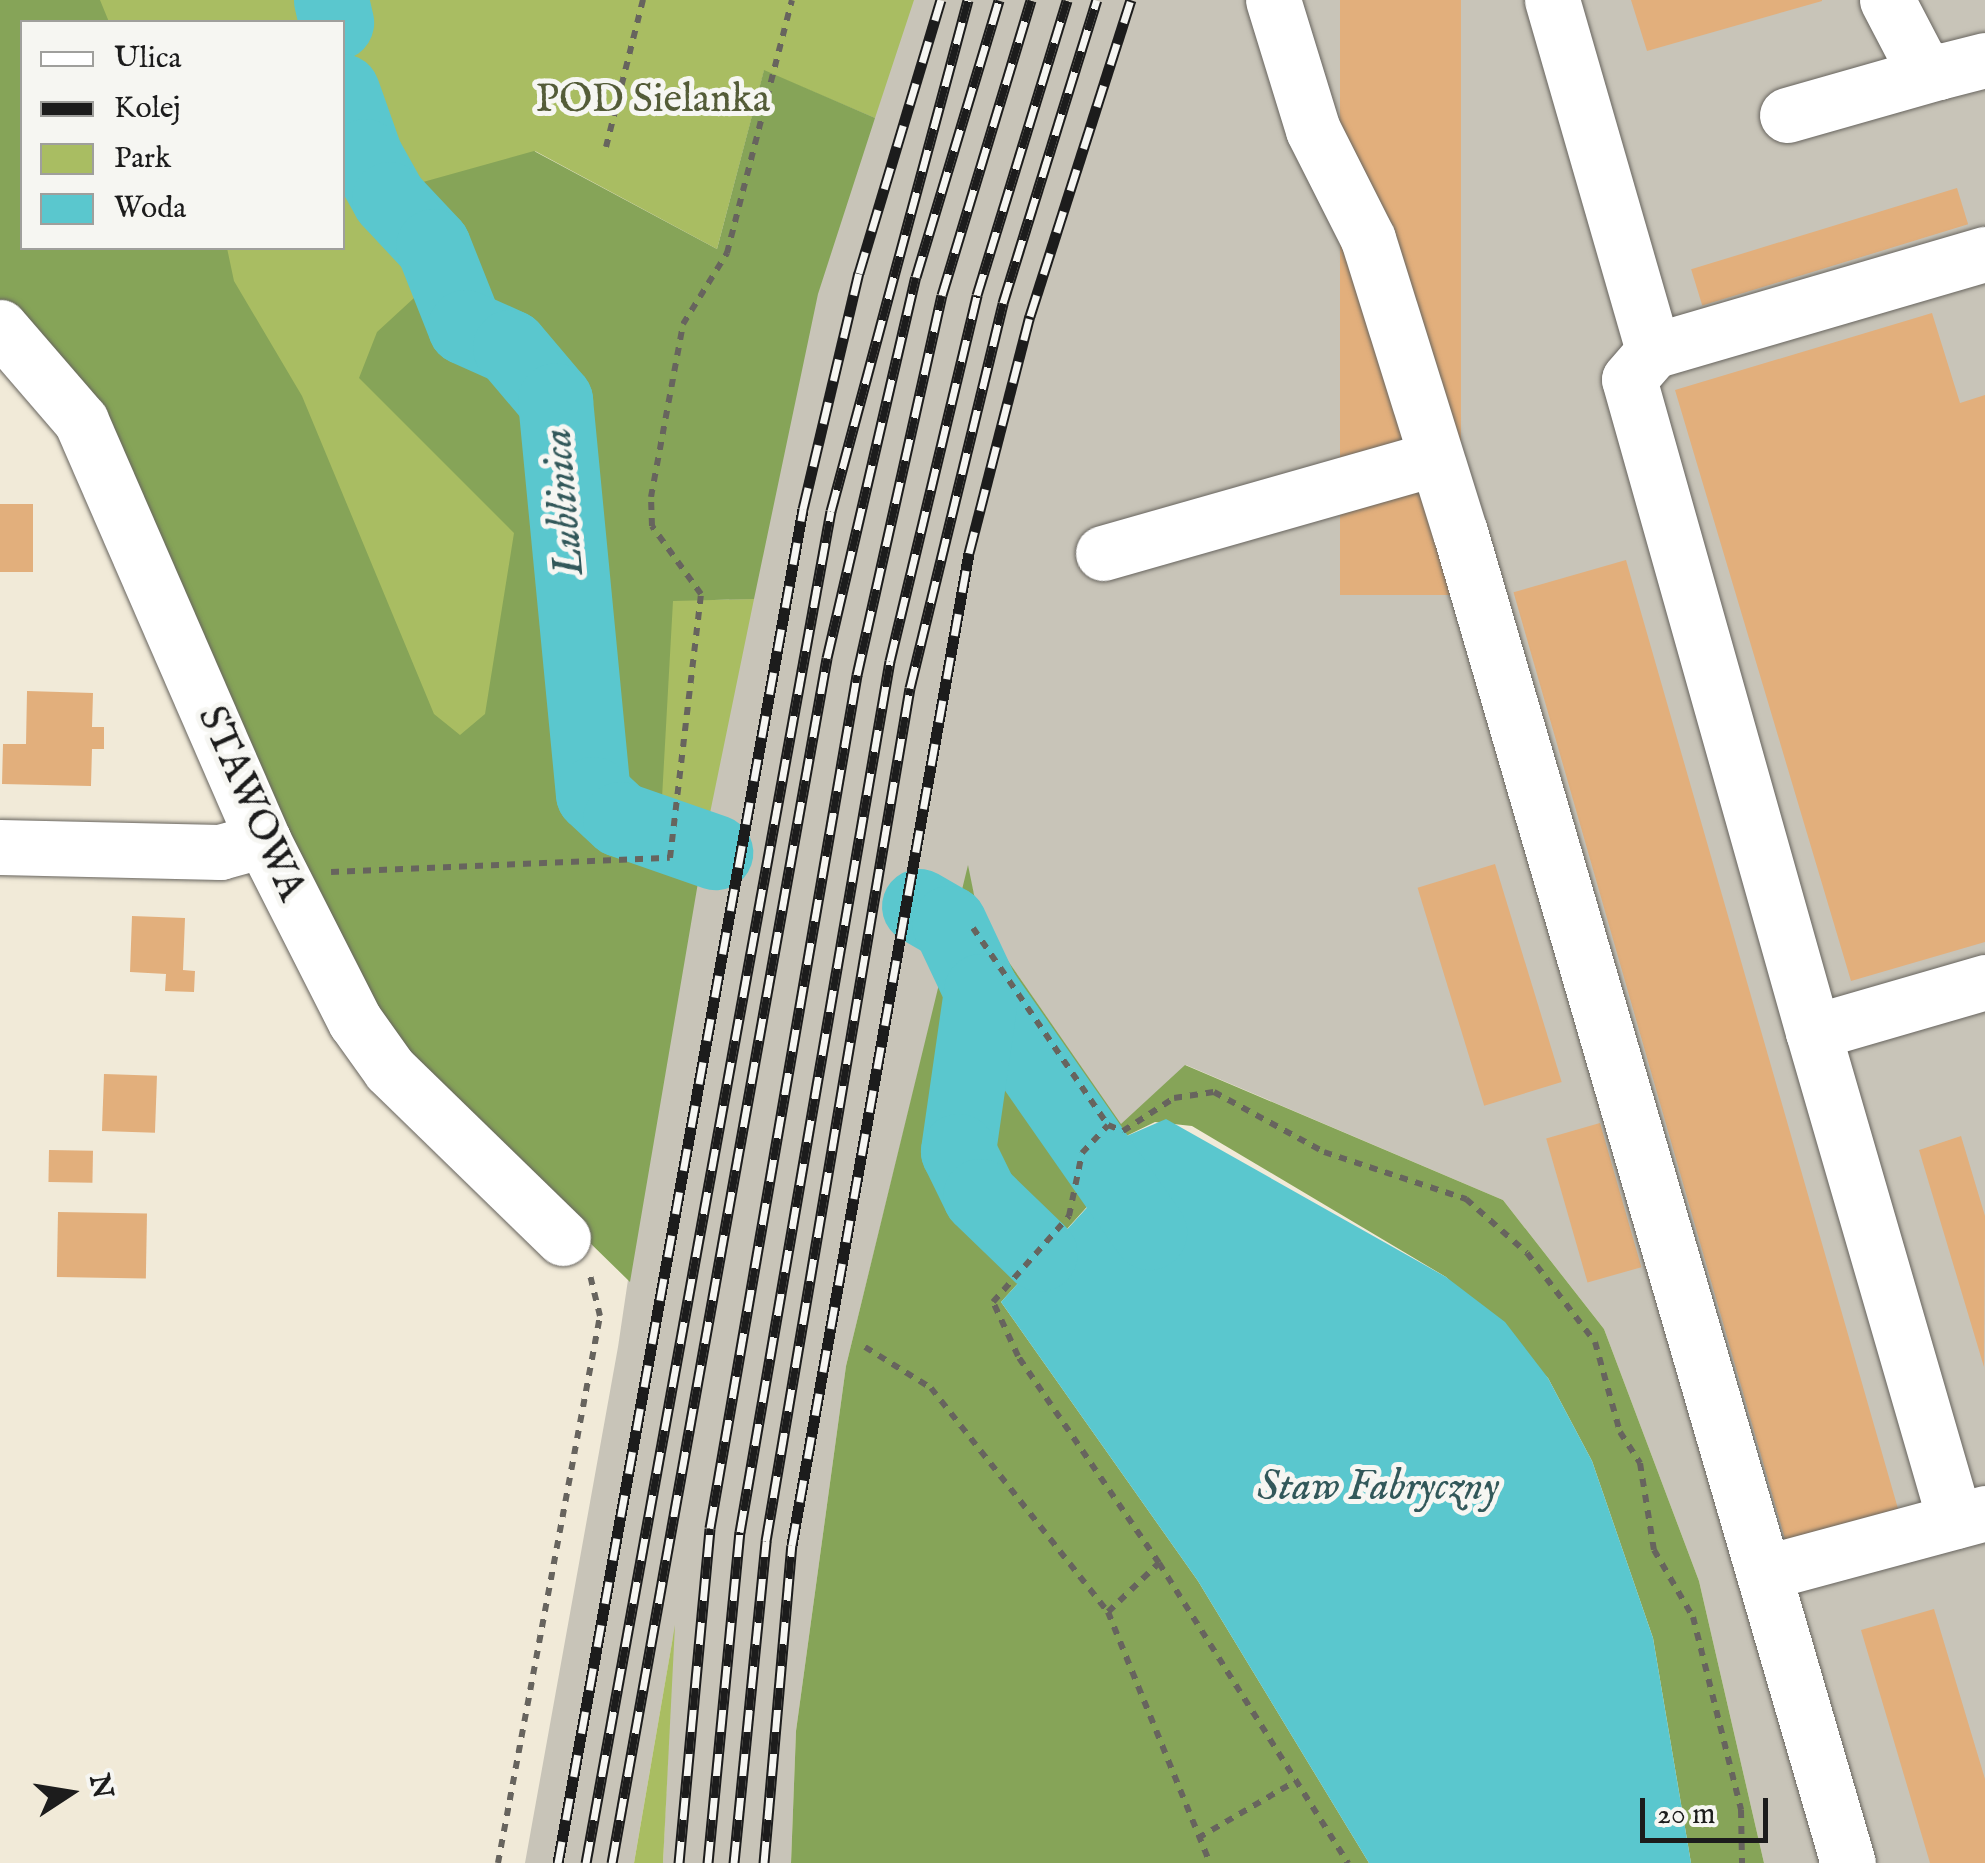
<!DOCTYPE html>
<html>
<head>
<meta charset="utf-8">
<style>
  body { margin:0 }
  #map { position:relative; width:1985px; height:1863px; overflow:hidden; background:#f1ead8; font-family:"IM FELL English",serif }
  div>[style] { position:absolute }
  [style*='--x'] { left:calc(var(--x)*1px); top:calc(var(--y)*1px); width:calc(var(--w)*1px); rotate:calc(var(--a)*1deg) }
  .industrial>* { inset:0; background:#c8c4b8 }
  .green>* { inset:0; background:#a9bd62 }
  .forest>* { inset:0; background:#86a458 }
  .water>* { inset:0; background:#5ac7ce }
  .river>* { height:75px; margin:-37.5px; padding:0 37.5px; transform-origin:37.5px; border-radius:37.5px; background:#5ac7ce }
  .building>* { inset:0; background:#e2af7c; transform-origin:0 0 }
  .path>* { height:6px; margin-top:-3px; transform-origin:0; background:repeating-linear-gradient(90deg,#67645e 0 8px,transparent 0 16px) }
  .roads { filter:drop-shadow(0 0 2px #67645e) drop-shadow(0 0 2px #67645e) }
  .minor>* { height:55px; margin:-27.5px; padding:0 27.5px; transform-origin:27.5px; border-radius:27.5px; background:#fff }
  .rail>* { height:11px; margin-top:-5.5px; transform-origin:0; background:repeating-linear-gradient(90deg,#f6f6f2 0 22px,#1c1c1c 0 44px); box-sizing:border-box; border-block:2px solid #1c1c1c }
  span { translate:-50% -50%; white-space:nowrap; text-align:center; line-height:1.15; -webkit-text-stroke:10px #f6f6f2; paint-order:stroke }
  .park-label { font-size:40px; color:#545c38 }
  .street-label { font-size:40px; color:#1c1c1c }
  .water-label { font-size:42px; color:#32585a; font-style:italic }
  .legend { position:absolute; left:20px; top:20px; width:325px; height:230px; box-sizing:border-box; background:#f6f6f2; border:2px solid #9f9f9c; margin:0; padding:12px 18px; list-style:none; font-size:30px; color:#1c1c1c }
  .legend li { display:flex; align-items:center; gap:20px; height:50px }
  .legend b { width:50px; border:2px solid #9f9f9c }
  .north { position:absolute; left:20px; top:1743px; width:100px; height:100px; -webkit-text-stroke:8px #f6f6f2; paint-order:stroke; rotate:78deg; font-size:28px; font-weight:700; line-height:40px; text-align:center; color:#1c1c1c }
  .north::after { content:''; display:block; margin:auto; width:35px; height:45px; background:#1c1c1c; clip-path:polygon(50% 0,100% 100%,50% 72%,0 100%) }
  .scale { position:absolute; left:1640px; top:1798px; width:128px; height:45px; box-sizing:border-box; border:5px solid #1c1c1c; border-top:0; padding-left:12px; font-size:30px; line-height:35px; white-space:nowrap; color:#1c1c1c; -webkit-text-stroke:8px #f6f6f2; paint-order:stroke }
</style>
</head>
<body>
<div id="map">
  <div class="industrial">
    <i style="clip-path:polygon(838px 0,1985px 0,1985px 1863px,1764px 1863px,1699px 1581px,1604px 1329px,1503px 1200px,1186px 1065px,1121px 1125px,979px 919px,968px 869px,846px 1366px,796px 1731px,791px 1863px,663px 1863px,673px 1637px,634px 1863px,525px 1863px,618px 1347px,785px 224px)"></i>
  </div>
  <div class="green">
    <i style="clip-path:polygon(1px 0,914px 0,875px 118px,764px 71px,717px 249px,535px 151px,713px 600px,754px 599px,709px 818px,672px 803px,355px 819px,87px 248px,342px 248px,342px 22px,22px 22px)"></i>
    <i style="clip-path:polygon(675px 1625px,663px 1863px,634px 1863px)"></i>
  </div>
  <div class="forest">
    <i style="clip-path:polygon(0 0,100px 0,109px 22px,22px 22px,22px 248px,227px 248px,234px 281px,302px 396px,434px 714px,460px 735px,485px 714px,514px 533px,359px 378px,377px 332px,427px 286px,423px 182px,534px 151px,717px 249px,764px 70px,875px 118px,818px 294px,754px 599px,673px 601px,662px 798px,709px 818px,630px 1282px,398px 1055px,0 302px)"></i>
    <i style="clip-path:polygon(968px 865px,979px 919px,1121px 1124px,1185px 1065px,1503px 1200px,1604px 1329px,1699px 1581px,1764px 1863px,1691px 1863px,1653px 1638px,1592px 1461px,1548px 1378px,1446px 1277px,1192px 1126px,1155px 1122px,1122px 1138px,1106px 1133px,1086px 1155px,1103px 1189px,1001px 1302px,1198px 1581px,1369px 1863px,791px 1863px,796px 1731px,846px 1366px)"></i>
  </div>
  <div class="water">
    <i style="clip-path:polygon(1166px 1119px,1446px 1277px,1505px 1322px,1548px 1378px,1592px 1461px,1653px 1638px,1691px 1863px,1369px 1863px,1198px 1581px,1001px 1302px,1103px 1190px,1086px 1155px,1106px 1133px,1122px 1138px)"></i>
  </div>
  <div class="river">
    <i style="--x:331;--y:0;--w:23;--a:77"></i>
    <i style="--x:342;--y:91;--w:69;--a:70.5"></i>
    <i style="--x:365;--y:156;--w:49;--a:60.8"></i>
    <i style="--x:389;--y:199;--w:64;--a:46.9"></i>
    <i style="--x:433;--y:246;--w:87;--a:68.4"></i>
    <i style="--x:465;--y:327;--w:49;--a:24"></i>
    <i style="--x:510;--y:347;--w:70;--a:49.7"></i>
    <i style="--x:555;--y:400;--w:396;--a:84.5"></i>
    <i style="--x:593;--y:794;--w:37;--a:43"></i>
    <i style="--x:620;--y:819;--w:101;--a:19.2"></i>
    <i style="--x:919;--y:906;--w:34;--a:30"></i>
    <i style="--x:949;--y:923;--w:75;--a:64.8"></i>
    <i style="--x:981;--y:991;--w:294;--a:55.1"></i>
    <i style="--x:981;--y:991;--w:162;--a:98.2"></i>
    <i style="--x:958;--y:1151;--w:50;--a:63.9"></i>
    <i style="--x:980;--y:1196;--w:83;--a:44"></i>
  </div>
  <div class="building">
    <i style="left:1340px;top:0;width:121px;height:595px"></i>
    <i style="clip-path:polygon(1631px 0,1822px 0,1822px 1px,1647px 51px)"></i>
    <i style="left:1957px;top:188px;width:38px;height:278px;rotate:73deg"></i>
    <i style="clip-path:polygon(1932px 313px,1960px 403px,1985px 395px,1985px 942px,1851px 981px,1675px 390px)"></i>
    <i style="left:0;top:504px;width:33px;height:68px"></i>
    <i style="left:1626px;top:560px;width:990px;height:117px;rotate:74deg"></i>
    <i style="clip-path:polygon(27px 691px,93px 693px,92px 727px,104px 727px,104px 749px,92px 749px,91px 786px,2px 784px,3px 744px,26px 744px)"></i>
    <i style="left:1495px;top:864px;width:228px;height:81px;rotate:73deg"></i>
    <i style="clip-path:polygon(132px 916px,185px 918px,183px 970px,195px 971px,194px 992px,165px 991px,166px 974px,130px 972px)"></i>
    <i style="left:104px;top:1074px;width:53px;height:57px;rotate:2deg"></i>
    <i style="left:1600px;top:1123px;width:150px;height:56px;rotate:74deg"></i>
    <i style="clip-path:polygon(1961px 1136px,1985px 1216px,1984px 1367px,1919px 1150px)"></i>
    <i style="left:49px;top:1150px;width:44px;height:32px;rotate:1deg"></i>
    <i style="left:58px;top:1212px;width:89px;height:65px;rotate:1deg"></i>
    <i style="clip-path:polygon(1934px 1609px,1985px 1779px,1985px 1863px,1930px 1863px,1861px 1630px)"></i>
  </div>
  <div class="path">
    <i style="--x:606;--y:147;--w:152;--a:-75.9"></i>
    <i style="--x:331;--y:872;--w:339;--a:-2.4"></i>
    <i style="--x:670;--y:858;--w:266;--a:-83.3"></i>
    <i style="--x:701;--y:594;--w:84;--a:-125.8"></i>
    <i style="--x:652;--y:526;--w:29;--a:-92"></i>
    <i style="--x:651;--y:497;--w:176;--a:-79.5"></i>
    <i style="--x:683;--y:324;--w:84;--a:-58.2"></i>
    <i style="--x:727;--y:253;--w:261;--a:-75.6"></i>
    <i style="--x:973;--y:928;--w:239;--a:55.6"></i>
    <i style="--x:865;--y:1347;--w:78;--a:31.8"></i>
    <i style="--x:931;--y:1388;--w:285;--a:51.7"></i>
    <i style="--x:1108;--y:1612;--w:271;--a:67.9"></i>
    <i style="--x:1159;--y:1563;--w:355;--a:57.8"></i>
    <i style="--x:1108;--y:1612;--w:71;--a:-43.9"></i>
    <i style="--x:1159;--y:1563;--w:250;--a:-124.3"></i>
    <i style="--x:1018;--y:1356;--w:60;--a:-114.8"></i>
    <i style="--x:993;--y:1302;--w:115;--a:-48.5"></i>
    <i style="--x:1069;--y:1216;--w:64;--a:-78.3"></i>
    <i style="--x:1082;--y:1153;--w:38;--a:-47"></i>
    <i style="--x:1108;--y:1125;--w:16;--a:22"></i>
    <i style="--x:1123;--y:1131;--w:61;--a:-32.9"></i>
    <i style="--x:1174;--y:1098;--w:40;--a:-8.5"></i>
    <i style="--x:1214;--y:1092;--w:125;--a:28.6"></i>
    <i style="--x:1324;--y:1152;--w:150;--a:18.3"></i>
    <i style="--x:1466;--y:1199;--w:81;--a:41.5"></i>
    <i style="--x:1527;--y:1253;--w:112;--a:52.6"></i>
    <i style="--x:1595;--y:1342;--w:93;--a:74.5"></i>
    <i style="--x:1620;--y:1432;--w:37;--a:57"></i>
    <i style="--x:1640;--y:1463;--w:88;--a:80.9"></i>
    <i style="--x:1654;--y:1550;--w:78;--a:59.8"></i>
    <i style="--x:1693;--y:1617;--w:199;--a:76"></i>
    <i style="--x:1741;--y:1810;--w:53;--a:88.9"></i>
    <i style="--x:1198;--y:1838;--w:113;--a:-30.2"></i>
    <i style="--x:498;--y:1863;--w:556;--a:-79.44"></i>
    <i style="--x:600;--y:1316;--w:42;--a:-103.7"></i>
  </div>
  <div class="roads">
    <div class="minor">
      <i style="--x:1273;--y:0;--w:136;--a:72.9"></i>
      <i style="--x:1313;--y:130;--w:122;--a:63.2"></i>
      <i style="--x:1368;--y:239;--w:307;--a:72.6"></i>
      <i style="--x:1460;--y:532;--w:1386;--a:73.75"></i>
      <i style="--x:1552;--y:0;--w:365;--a:73.9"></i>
      <i style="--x:1887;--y:0;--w:71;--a:62.4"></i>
      <i style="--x:1920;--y:63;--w:20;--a:27"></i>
      <i style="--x:1938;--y:72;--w:49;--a:-14.3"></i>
      <i style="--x:1787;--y:115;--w:157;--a:-15.9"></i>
      <i style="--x:0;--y:327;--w:124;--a:49.2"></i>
      <i style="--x:81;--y:421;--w:457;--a:66.5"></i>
      <i style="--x:263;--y:840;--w:203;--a:63.1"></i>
      <i style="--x:355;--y:1021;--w:60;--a:54.5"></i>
      <i style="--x:390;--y:1070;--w:241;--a:44.2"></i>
      <i style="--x:1103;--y:553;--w:346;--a:-15.9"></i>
      <i style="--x:0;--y:847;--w:220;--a:1.3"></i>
      <i style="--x:220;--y:852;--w:45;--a:-15.6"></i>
      <i style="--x:1813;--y:1032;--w:678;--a:-105.74"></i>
      <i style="--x:1629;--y:379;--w:37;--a:-49"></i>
      <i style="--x:1653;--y:351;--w:346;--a:-16.3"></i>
      <i style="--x:1955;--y:1521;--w:509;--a:-106.19"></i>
      <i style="--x:1813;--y:1032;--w:179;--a:-16.2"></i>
      <i style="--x:1767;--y:1572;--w:226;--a:-15.1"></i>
    </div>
  </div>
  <div class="rail">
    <i style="--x:558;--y:1863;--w:1376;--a:-79.74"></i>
    <i style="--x:803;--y:509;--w:243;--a:-76.7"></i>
    <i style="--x:859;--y:273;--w:285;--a:-73.3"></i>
    <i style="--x:586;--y:1863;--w:1374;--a:-79.73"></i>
    <i style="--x:831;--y:511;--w:529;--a:-74.99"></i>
    <i style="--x:612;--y:1863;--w:1224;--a:-79.88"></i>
    <i style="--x:827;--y:658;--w:391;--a:-76.9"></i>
    <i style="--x:916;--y:277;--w:289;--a:-73.3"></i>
    <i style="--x:679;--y:1863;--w:336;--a:-84.7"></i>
    <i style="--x:710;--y:1528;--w:866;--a:-80.22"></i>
    <i style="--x:857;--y:675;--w:389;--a:-77.4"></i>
    <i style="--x:942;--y:295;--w:308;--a:-73.2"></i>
    <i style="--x:708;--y:1863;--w:333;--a:-84.5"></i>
    <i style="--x:740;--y:1532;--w:884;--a:-80.23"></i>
    <i style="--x:890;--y:661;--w:376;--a:-76.6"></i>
    <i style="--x:977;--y:295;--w:308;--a:-73"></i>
    <i style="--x:734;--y:1863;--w:324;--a:-84.3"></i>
    <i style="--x:766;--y:1541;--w:865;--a:-80.42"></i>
    <i style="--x:910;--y:688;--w:396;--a:-76.4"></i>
    <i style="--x:1003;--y:303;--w:317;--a:-72.8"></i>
    <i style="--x:764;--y:1863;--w:319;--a:-85"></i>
    <i style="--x:792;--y:1545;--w:1008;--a:-79.88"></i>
    <i style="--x:969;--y:553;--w:245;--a:-75.6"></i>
    <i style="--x:1030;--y:316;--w:332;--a:-72.3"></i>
  </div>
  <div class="park-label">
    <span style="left:653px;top:101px">POD Sielanka</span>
  </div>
  <div class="street-label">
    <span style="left:250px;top:804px;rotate:66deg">STAWOWA</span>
  </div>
  <div class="water-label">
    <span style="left:565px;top:502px;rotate:-95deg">Lublinica</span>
    <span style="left:1378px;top:1488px">Staw Fabryczny</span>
  </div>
  <ul class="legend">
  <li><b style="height:12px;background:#fff"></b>Ulica</li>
  <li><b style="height:12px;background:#1c1c1c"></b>Kolej</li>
  <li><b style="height:28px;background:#a9bd62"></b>Park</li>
  <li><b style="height:28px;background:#5ac7ce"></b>Woda</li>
  </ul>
  <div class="north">N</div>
  <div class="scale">20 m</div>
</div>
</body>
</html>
